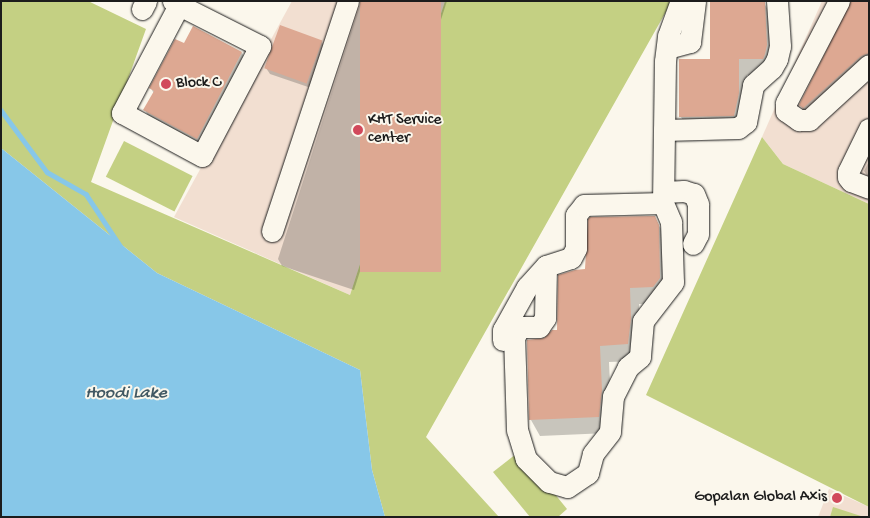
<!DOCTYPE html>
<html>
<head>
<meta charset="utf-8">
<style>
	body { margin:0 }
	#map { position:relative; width:870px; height:518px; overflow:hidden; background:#fbf7ec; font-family:"Gochi Hand",sans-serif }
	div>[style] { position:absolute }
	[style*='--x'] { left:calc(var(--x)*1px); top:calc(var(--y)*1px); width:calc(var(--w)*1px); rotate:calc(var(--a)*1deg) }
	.built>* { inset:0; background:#f2dfd1 }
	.green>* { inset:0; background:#c4d083; transform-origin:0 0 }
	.water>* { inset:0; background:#87c7e8 }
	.shadow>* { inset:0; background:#0003 }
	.stream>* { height:4.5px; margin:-2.25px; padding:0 2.25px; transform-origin:2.25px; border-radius:2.25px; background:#87c7e8 }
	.building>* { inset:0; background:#dda892; transform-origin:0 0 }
	.roads { filter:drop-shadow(0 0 1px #1c1c1c) drop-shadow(0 0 1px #1c1c1c) }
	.minor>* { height:21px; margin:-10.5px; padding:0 10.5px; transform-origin:10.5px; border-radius:10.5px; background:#fbf7ec }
	.dots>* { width:14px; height:14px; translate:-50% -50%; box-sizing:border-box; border:2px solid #fbf7ec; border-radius:50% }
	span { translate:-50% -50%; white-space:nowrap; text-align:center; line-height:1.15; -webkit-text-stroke:4px #fbf7ec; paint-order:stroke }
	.poi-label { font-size:16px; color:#1c1c1c }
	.left { translate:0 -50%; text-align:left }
	.right { translate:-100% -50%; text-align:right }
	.water-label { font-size:18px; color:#415863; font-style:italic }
	.frame { position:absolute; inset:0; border:2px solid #1c1c1c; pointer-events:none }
</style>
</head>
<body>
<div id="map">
	<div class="built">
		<div style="clip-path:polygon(292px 1px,445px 1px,350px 295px,174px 217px)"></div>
		<div style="clip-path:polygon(822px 1px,869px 1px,869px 204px,783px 164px,762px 137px)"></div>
		<div style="clip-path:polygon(829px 489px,869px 507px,869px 517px,818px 517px)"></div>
	</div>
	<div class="green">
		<div style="clip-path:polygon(1px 1px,88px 1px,146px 29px,91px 182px,350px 295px,445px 1px,672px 1px,426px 437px,499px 517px,385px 517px,372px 470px,360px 370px,157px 273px,1px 148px)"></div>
		<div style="clip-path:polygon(762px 137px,783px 164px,869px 204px,869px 507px,646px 395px)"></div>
		<div style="left:124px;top:141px;width:77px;height:40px;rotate:27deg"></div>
		<div style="clip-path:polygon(520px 451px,567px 509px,558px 517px,530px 517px,493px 472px)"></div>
		<div style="clip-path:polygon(833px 507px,864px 517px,830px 517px)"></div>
	</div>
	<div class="water">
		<div style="clip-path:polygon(1px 148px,157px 273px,360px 370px,372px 470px,385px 517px,1px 517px)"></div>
	</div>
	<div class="shadow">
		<div style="clip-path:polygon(361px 1px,447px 1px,354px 290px,282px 266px,278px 259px)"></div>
		<div style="clip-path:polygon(711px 1px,764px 3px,773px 19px,772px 75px,747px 75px,747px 110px,743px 132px,690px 133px,681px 117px,711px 60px)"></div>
		<div style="clip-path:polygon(869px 1px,869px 62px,805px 113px,801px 105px)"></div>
		<div style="clip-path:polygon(194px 28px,242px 53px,248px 64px,203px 149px,151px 121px,145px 110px,154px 94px,151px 88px,184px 45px)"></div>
		<div style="clip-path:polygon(321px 41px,325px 47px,311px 88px,270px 74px,266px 68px)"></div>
		<div style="clip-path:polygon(869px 161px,869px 178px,864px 171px)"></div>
		<div style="clip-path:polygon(654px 217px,664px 234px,663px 303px,639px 304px,640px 335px,637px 361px,609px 362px,611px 407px,608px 433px,540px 436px,531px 420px,545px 339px,558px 331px,587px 270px)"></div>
	</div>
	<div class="stream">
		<div style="--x:1;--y:110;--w:77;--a:53.4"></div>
		<div style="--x:47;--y:172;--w:45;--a:29.4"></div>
		<div style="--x:86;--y:194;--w:64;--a:56.6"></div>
	</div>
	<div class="building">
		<div style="left:360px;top:1px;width:81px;height:271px"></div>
		<div style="clip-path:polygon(710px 1px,765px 2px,767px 45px,765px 54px,763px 59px,739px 59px,739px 93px,734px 116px,679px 117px,679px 59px,710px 59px)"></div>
		<div style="clip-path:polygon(851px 1px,869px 1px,869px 53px,861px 56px,803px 108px,799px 105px)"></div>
		<div style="left:280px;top:25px;width:45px;height:46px;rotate:20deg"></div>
		<div style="clip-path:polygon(193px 26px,242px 52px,197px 139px,143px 110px,154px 91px,149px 88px,175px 39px,184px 43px)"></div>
		<div style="clip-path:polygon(655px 216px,659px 225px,660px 278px,653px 287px,630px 288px,631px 318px,628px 344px,600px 346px,602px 390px,599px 417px,529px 420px,527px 340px,544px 338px,552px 330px,557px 330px,558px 275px,575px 270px,585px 269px,588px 219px,590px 217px)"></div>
	</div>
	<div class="roads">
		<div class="minor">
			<div style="--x:173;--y:1;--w:7;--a:34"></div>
			<div style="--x:179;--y:5;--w:91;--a:26.8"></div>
			<div style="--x:260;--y:46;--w:124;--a:117.8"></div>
			<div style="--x:202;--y:156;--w:91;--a:-151.7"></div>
			<div style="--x:122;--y:113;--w:122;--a:-62.2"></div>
			<div style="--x:839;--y:1;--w:115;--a:117.5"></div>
			<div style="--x:786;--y:103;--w:8;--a:90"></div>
			<div style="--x:786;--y:111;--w:16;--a:35"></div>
			<div style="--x:799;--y:120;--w:10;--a:0"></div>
			<div style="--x:809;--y:120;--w:81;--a:-42.5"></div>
			<div style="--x:142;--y:9;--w:9;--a:-63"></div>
			<div style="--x:667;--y:48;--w:24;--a:-15"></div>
			<div style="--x:690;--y:42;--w:41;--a:-83"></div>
			<div style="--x:869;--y:129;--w:48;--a:116"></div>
			<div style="--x:848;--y:172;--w:5;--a:90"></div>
			<div style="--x:848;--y:177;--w:5;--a:53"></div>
			<div style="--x:851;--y:181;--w:19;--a:21"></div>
			<div style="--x:664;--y:130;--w:74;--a:-1.5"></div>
			<div style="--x:738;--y:128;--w:10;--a:-37"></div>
			<div style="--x:746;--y:122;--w:38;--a:-79"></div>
			<div style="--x:753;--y:85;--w:25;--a:-42"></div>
			<div style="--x:772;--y:68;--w:10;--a:-61"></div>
			<div style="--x:777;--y:59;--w:13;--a:-77"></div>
			<div style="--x:780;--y:46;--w:45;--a:-93.8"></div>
			<div style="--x:664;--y:192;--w:20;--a:-3"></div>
			<div style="--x:684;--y:191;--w:10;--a:17"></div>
			<div style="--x:694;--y:194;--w:11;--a:68"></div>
			<div style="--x:698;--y:204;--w:30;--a:90"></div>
			<div style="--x:698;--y:234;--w:11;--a:117"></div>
			<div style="--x:663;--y:203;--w:21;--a:67"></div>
			<div style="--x:671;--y:222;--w:60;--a:88.1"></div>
			<div style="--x:673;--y:282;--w:49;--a:127.6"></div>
			<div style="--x:643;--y:321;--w:36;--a:95"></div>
			<div style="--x:640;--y:357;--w:16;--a:140"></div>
			<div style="--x:628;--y:367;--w:33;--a:117"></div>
			<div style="--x:613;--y:396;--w:36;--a:95"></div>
			<div style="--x:610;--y:432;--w:28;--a:128"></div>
			<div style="--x:593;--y:454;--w:20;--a:105"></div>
			<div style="--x:588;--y:473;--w:25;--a:146"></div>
			<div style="--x:567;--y:487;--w:19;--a:-164"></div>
			<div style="--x:549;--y:482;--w:33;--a:-135"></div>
			<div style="--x:526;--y:459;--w:30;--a:-107"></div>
			<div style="--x:517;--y:430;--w:93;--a:-91.8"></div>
			<div style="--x:514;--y:337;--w:12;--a:-59"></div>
			<div style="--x:520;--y:327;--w:19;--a:0"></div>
			<div style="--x:539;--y:327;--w:11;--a:-56"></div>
			<div style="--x:545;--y:318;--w:52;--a:-88.9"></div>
			<div style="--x:546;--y:266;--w:26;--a:-18"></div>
			<div style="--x:571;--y:258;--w:11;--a:-63"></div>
			<div style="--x:576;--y:248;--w:33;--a:-90"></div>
			<div style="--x:576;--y:215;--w:13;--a:-51"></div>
			<div style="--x:584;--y:205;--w:79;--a:-1.5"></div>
			<div style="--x:663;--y:203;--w:142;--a:-89.2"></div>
			<div style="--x:665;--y:61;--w:25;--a:-83"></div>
			<div style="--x:668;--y:36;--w:37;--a:-70"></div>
			<div style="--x:272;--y:231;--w:242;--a:-71.7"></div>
			<div style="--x:503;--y:340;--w:10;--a:-90"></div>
			<div style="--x:503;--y:330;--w:49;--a:-60.8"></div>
			<div style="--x:527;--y:287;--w:28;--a:-48"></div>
		</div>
	</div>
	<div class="dots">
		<div style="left:166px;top:84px;background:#d1495b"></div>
		<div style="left:358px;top:130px;background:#d1495b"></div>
		<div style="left:837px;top:498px;background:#d1495b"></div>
	</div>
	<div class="poi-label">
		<span class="left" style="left:176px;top:84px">Block C</span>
		<span class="left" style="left:368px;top:130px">KHT Service<br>center</span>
		<span class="right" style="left:827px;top:498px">Gopalan Global Axis</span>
	</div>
	<div class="water-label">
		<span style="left:126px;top:394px">Hoodi Lake</span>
	</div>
	<div class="frame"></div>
</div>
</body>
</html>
